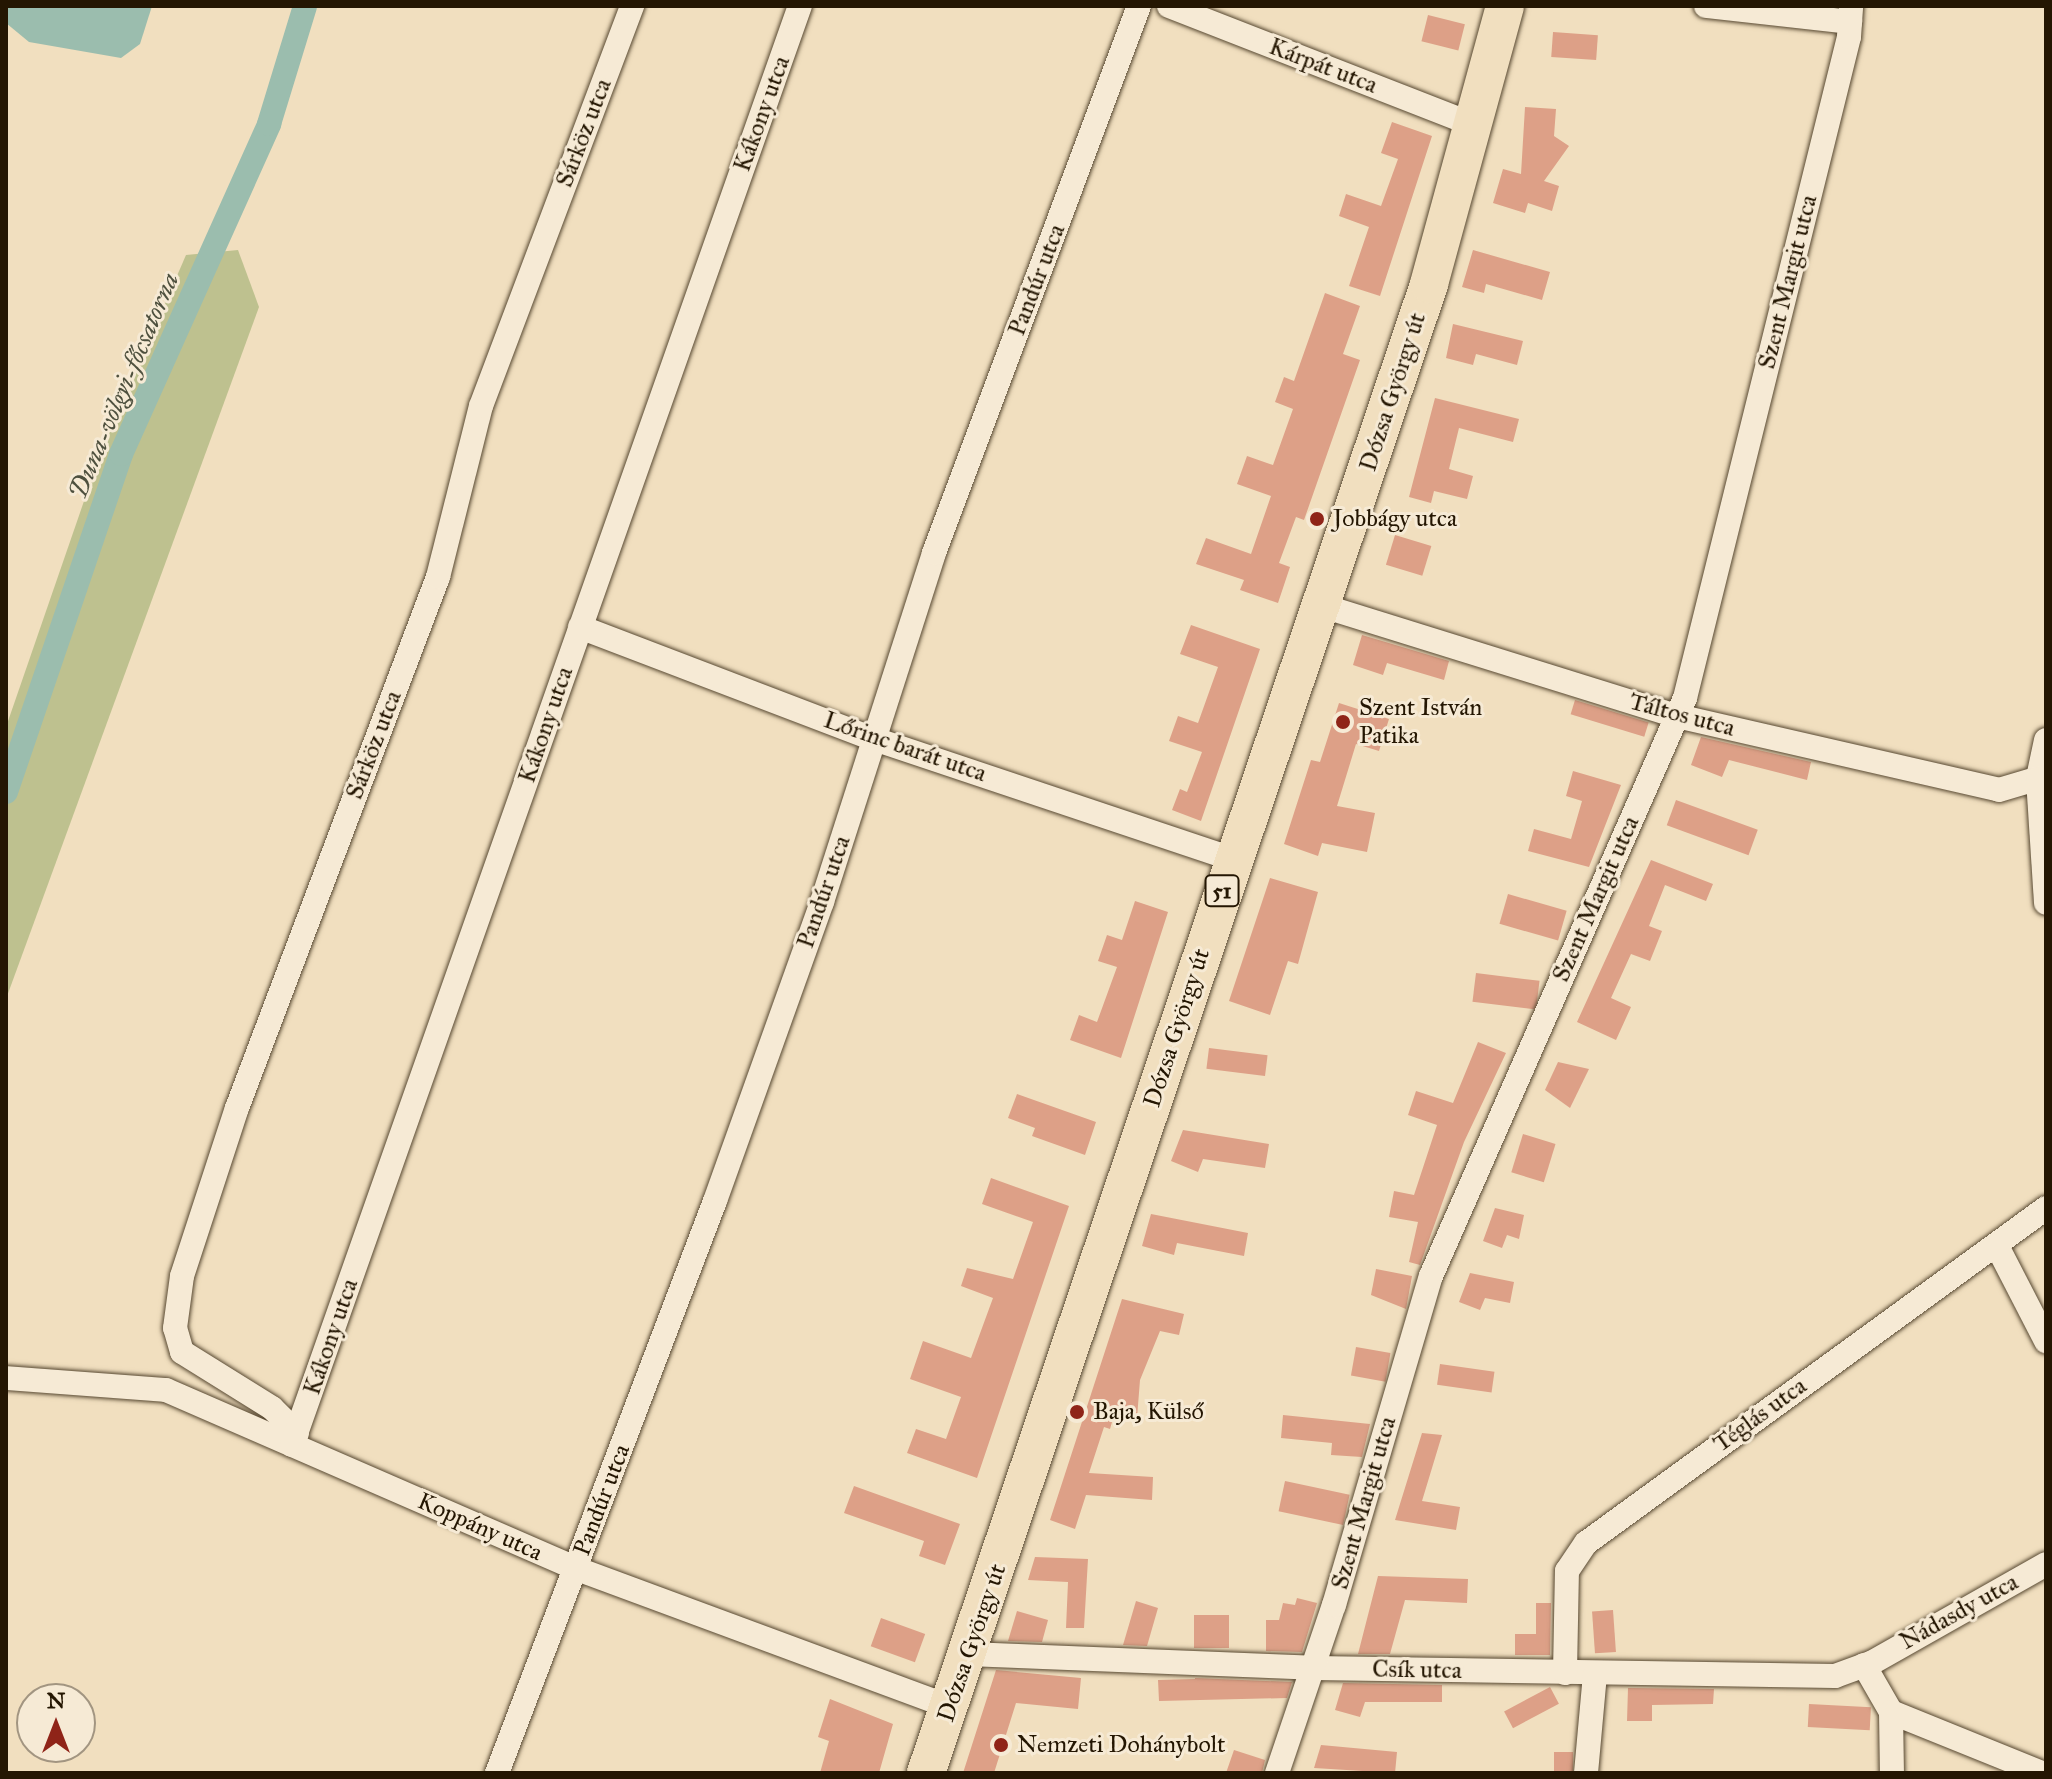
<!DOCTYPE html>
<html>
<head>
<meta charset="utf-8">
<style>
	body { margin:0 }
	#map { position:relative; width:2052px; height:1779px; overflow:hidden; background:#f1dfbf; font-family:"IM FELL Great Primer",serif }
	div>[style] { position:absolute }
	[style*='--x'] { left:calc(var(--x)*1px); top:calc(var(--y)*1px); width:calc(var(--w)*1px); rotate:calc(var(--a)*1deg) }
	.green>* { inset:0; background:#bec18f }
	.water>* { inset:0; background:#9bbdae }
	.canal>* { height:24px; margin:-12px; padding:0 12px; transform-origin:12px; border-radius:12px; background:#9bbdae }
	.building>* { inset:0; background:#dda087; transform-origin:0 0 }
	.roads { filter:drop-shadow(0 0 2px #574831) drop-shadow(0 0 2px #574831) }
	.minor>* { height:24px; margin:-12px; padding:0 12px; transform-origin:12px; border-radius:12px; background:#f6ead5 }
	.primary>* { height:38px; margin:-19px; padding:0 19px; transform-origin:19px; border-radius:19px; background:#f1dfbf }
	.dots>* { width:22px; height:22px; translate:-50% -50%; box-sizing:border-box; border:4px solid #f6ead5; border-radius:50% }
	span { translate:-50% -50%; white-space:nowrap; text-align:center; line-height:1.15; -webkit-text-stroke:6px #f6ead5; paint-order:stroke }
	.shield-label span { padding:2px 6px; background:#f6ead5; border:2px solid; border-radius:6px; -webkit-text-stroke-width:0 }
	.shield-label { font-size:22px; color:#241602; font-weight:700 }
	.street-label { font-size:24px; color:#241602 }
	.poi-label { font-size:24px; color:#241602 }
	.left { translate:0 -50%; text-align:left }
	.water-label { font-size:26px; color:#4e503e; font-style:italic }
	.frame { position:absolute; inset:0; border:8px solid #241602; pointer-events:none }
	.north { position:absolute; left:16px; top:1683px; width:80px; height:80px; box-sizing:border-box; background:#f6ead5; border:2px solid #a29581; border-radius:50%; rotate:0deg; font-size:22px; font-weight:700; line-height:32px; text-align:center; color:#241602 }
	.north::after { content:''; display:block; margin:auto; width:28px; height:36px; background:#8f2418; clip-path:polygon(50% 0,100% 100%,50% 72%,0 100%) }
</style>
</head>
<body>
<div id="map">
	<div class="green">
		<div style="clip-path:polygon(238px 250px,259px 307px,6px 999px,6px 727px,102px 449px,186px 255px)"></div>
	</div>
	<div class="water">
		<div style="clip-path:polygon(6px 6px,152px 6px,140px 44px,121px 58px,29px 42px,6px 23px)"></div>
	</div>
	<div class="canal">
		<div style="--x:6;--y:792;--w:357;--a:-71.2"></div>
		<div style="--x:121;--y:454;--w:362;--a:-65.8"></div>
		<div style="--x:269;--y:124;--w:123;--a:-73"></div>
	</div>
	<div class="building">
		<div style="left:1428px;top:15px;width:38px;height:27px;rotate:14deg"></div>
		<div style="left:1553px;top:32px;width:45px;height:25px;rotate:4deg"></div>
		<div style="clip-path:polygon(1525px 107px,1556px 109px,1554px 136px,1569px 146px,1544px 181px,1559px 186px,1552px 211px,1528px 203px,1525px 213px,1493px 203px,1503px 169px,1521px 174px)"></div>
		<div style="clip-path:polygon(1392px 122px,1432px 136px,1380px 296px,1349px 286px,1369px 227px,1339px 216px,1346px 194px,1381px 206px,1398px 159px,1381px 153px)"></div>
		<div style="clip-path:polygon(1473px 250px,1550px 272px,1542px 300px,1486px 284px,1484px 293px,1462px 287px)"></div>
		<div style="clip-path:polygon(1325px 293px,1360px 306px,1343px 354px,1360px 360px,1304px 520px,1296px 517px,1279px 563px,1290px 567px,1278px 603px,1240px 590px,1244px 580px,1196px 564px,1206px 538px,1251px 554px,1271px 496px,1237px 484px,1247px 456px,1273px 465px,1293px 409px,1275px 402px,1284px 377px,1294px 381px)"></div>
		<div style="clip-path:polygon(1453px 324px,1523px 341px,1517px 365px,1476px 354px,1473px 365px,1446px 358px)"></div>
		<div style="clip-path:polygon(1435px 398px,1519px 419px,1513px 442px,1459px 428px,1449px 469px,1473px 476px,1467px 499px,1434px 491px,1431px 503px,1409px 497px)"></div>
		<div style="left:1395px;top:535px;width:38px;height:31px;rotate:17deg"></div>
		<div style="clip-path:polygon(1191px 625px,1260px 649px,1201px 821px,1172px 810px,1180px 789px,1187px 792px,1202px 752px,1169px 741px,1178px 716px,1198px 723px,1218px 667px,1180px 654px)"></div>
		<div style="clip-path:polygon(1362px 635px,1449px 661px,1444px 680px,1387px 663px,1383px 675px,1353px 665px)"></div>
		<div style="left:1575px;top:700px;width:77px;height:15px;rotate:17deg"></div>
		<div style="clip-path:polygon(1339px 703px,1389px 719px,1379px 751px,1356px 744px,1337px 806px,1375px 813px,1367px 852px,1322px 843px,1318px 856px,1284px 844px,1311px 760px,1320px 762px)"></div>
		<div style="clip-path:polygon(1701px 737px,1811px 762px,1807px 780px,1729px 760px,1722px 777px,1691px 765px)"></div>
		<div style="clip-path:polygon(1573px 771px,1621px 785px,1589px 867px,1528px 851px,1534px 829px,1571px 839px,1582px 801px,1566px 796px)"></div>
		<div style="left:1676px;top:800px;width:87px;height:27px;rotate:20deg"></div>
		<div style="clip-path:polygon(1651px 860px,1713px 884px,1706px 901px,1665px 885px,1649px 926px,1662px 931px,1650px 961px,1631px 954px,1611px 998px,1631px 1007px,1616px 1040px,1577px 1022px)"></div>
		<div style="clip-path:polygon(1270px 878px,1318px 892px,1298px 964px,1288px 961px,1270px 1015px,1229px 1001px)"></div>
		<div style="left:1508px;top:894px;width:61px;height:31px;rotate:16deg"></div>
		<div style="clip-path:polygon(1135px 901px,1168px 912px,1121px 1058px,1070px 1040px,1079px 1015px,1097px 1022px,1117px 967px,1098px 961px,1107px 935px,1122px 940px)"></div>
		<div style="left:1476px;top:973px;width:64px;height:29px;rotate:7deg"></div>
		<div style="clip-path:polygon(1478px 1042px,1506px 1053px,1464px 1142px,1420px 1265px,1409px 1262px,1418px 1222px,1389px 1217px,1394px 1191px,1414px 1195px,1437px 1125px,1408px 1115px,1416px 1091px,1453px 1103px)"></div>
		<div style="left:1209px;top:1048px;width:59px;height:21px;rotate:7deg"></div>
		<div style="clip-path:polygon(1558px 1062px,1589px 1069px,1570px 1108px,1545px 1090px)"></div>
		<div style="clip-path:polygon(1017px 1094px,1096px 1122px,1085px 1155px,1032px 1136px,1035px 1128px,1008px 1118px)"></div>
		<div style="clip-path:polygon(1183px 1130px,1269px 1144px,1265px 1168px,1203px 1159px,1198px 1172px,1171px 1161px)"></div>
		<div style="left:1523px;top:1134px;width:34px;height:40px;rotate:17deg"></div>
		<div style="clip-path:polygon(991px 1178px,1069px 1206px,977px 1478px,907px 1453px,916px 1429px,946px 1439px,961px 1397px,910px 1379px,923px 1341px,971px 1358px,993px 1298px,961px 1286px,967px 1268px,1013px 1279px,1033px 1222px,982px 1204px)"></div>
		<div style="clip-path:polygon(1495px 1208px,1524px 1215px,1519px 1239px,1507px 1235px,1502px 1248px,1483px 1241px)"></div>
		<div style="clip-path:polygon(1151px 1214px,1248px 1233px,1244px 1256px,1177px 1243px,1174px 1255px,1142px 1246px)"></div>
		<div style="clip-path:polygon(1376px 1269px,1412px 1276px,1406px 1309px,1371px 1295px)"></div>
		<div style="clip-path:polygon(1470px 1273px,1514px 1282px,1510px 1303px,1485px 1298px,1480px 1310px,1459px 1302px)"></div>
		<div style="clip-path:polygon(1122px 1299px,1184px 1314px,1179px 1335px,1160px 1331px,1140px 1380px,1137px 1418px,1114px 1415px,1110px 1429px,1104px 1427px,1089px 1473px,1153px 1477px,1152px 1500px,1086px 1495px,1075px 1529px,1050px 1520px)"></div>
		<div style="left:1356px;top:1347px;width:35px;height:29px;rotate:10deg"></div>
		<div style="left:1440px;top:1364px;width:55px;height:21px;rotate:8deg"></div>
		<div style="clip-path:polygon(1283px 1415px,1370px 1424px,1362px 1457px,1331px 1455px,1332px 1443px,1281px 1438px)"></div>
		<div style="clip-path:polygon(1422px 1433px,1442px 1435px,1422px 1501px,1460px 1507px,1456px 1530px,1395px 1520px)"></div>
		<div style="left:1285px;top:1481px;width:66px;height:31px;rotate:12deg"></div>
		<div style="clip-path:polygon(854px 1486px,960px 1524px,945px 1565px,919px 1556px,924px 1541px,844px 1513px)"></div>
		<div style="clip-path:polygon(1035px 1557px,1088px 1559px,1084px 1628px,1066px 1628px,1068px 1582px,1028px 1580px)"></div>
		<div style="clip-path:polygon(1378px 1576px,1468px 1579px,1467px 1603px,1405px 1600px,1390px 1654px,1358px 1654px)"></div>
		<div style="clip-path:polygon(1297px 1598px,1317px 1603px,1302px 1652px,1266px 1651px,1266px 1620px,1279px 1620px,1283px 1603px,1295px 1605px)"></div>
		<div style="clip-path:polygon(1136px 1601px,1158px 1608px,1147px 1646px,1123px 1645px)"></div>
		<div style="clip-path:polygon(1536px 1603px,1551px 1603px,1550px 1655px,1515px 1655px,1515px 1634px,1536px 1634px)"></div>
		<div style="left:1613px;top:1610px;width:42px;height:21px;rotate:86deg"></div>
		<div style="clip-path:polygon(1017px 1611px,1048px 1620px,1042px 1642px,1008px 1641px)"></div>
		<div style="left:1194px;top:1615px;width:35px;height:33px"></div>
		<div style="left:881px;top:1618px;width:47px;height:30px;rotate:20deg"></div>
		<div style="clip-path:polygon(996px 1670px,1081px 1678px,1078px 1709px,1016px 1703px,994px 1773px,963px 1773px)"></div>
		<div style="clip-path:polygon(1195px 1679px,1195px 1678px,1292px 1682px,1287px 1698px,1159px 1701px,1158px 1680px)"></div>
		<div style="clip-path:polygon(1343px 1683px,1442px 1685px,1442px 1702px,1365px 1702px,1360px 1717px,1335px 1710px)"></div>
		<div style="left:1550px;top:1687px;width:19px;height:52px;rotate:62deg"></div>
		<div style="clip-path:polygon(1628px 1688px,1714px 1689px,1713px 1704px,1652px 1705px,1652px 1721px,1627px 1721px)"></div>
		<div style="clip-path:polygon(830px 1699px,893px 1724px,879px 1773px,820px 1773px,829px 1741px,818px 1737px)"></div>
		<div style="left:1809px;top:1704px;width:62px;height:23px;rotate:3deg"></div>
		<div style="clip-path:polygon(1321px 1745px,1397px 1752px,1395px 1773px,1314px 1768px)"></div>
		<div style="clip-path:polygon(1234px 1750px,1265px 1760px,1262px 1773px,1226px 1773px)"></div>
		<div style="left:1554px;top:1752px;width:19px;height:21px"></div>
	</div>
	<div class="roads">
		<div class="minor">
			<div style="--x:1169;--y:6;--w:331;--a:21.3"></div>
			<div style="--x:1706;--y:6;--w:145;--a:6.3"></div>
			<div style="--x:1323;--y:606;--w:371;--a:17.3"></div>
			<div style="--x:1677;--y:716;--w:330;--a:12.9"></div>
			<div style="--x:1999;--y:790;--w:49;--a:-16.6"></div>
			<div style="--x:580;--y:627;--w:315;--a:20.9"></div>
			<div style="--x:874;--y:739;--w:379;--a:18.5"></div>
			<div style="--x:2046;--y:740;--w:40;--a:102"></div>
			<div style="--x:2038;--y:779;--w:124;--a:86.3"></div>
			<div style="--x:1998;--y:1248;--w:105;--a:62.7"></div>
			<div style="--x:6;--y:1378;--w:160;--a:4.3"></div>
			<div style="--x:166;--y:1390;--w:448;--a:23.5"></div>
			<div style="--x:577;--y:1569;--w:398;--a:20.3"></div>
			<div style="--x:297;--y:1433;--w:35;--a:-135"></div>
			<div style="--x:272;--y:1408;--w:106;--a:-148.1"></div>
			<div style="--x:182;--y:1352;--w:25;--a:-106"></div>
			<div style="--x:175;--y:1328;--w:52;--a:-82.3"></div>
			<div style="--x:182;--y:1276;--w:177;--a:-71.9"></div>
			<div style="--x:237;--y:1108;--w:568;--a:-69.27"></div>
			<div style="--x:438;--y:577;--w:176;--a:-75.9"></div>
			<div style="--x:481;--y:406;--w:428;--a:-69.3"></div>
			<div style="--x:292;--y:1445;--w:1526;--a:-70.56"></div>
			<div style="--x:968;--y:1654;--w:345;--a:2.3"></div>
			<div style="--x:1313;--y:1668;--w:522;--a:0.88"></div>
			<div style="--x:1835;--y:1676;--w:40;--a:-20.2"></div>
			<div style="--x:1873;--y:1662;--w:199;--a:-29.5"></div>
			<div style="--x:1864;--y:1665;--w:54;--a:60.1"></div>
			<div style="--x:1891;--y:1712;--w:163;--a:22"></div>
			<div style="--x:1565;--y:1673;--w:102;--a:-88.9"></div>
			<div style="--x:1567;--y:1571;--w:34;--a:-56"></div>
			<div style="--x:1586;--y:1543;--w:569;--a:-36.06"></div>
			<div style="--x:1891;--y:1712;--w:61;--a:89.1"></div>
			<div style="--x:497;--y:1773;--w:612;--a:-69.14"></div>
			<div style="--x:715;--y:1201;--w:318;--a:-70.3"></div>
			<div style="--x:822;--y:902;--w:367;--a:-72.2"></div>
			<div style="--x:934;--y:553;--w:584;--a:-69.46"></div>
			<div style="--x:1277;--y:1773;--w:177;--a:-71.3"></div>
			<div style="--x:1334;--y:1605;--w:343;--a:-73.6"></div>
			<div style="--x:1431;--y:1276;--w:631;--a:-66.28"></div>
			<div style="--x:1685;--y:698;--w:681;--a:-76.07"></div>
			<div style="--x:1849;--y:37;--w:31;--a:-86"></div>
			<div style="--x:1586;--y:1773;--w:99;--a:-84.8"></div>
		</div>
		<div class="primary">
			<div style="--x:926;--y:1773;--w:1572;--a:-71.33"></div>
			<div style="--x:1429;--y:284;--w:288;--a:-74.7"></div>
		</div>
	</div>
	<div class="dots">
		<div style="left:1317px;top:519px;background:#8f2418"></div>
		<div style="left:1343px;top:722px;background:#8f2418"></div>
		<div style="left:1077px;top:1412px;background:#8f2418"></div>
		<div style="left:1001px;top:1745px;background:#8f2418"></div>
	</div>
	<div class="shield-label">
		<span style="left:1222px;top:891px">51</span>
	</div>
	<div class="street-label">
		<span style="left:1323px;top:66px;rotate:21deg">Kárpát utca</span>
		<span style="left:762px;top:114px;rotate:-70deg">Kákony utca</span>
		<span style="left:584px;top:133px;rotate:-69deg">Sárköz utca</span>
		<span style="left:1037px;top:280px;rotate:-69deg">Pandúr utca</span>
		<span style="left:1788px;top:282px;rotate:-76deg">Szent Margit utca</span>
		<span style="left:1393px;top:392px;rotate:-72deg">Dózsa György út</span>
		<span style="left:1682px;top:715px;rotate:15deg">Táltos utca</span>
		<span style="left:546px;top:725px;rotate:-71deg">Kákony utca</span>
		<span style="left:374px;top:745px;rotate:-69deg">Sárköz utca</span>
		<span style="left:905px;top:747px;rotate:19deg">Lőrinc barát utca</span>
		<span style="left:824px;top:892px;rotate:-71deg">Pandúr utca</span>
		<span style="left:1596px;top:899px;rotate:-66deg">Szent Margit utca</span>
		<span style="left:1177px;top:1028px;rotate:-72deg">Dózsa György út</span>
		<span style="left:331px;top:1337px;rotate:-71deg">Kákony utca</span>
		<span style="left:1760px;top:1415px;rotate:-36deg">Téglás utca</span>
		<span style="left:602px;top:1500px;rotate:-69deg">Pandúr utca</span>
		<span style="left:1364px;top:1503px;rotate:-74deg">Szent Margit utca</span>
		<span style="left:480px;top:1527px;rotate:24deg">Koppány utca</span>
		<span style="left:1959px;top:1612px;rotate:-29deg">Nádasdy utca</span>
		<span style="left:972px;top:1643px;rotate:-71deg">Dózsa György út</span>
		<span style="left:1417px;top:1670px;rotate:1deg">Csík utca</span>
	</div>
	<div class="poi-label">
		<span class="left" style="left:1333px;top:519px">Jobbágy utca</span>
		<span class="left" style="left:1359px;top:722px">Szent István<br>Patika</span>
		<span class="left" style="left:1093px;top:1412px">Baja, Külső</span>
		<span class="left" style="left:1017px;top:1745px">Nemzeti Dohánybolt</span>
	</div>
	<div class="water-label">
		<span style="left:124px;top:386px;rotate:-67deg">Duna-völgyi-főcsatorna</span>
	</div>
	<div class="frame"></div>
	<div class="north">N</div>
</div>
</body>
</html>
